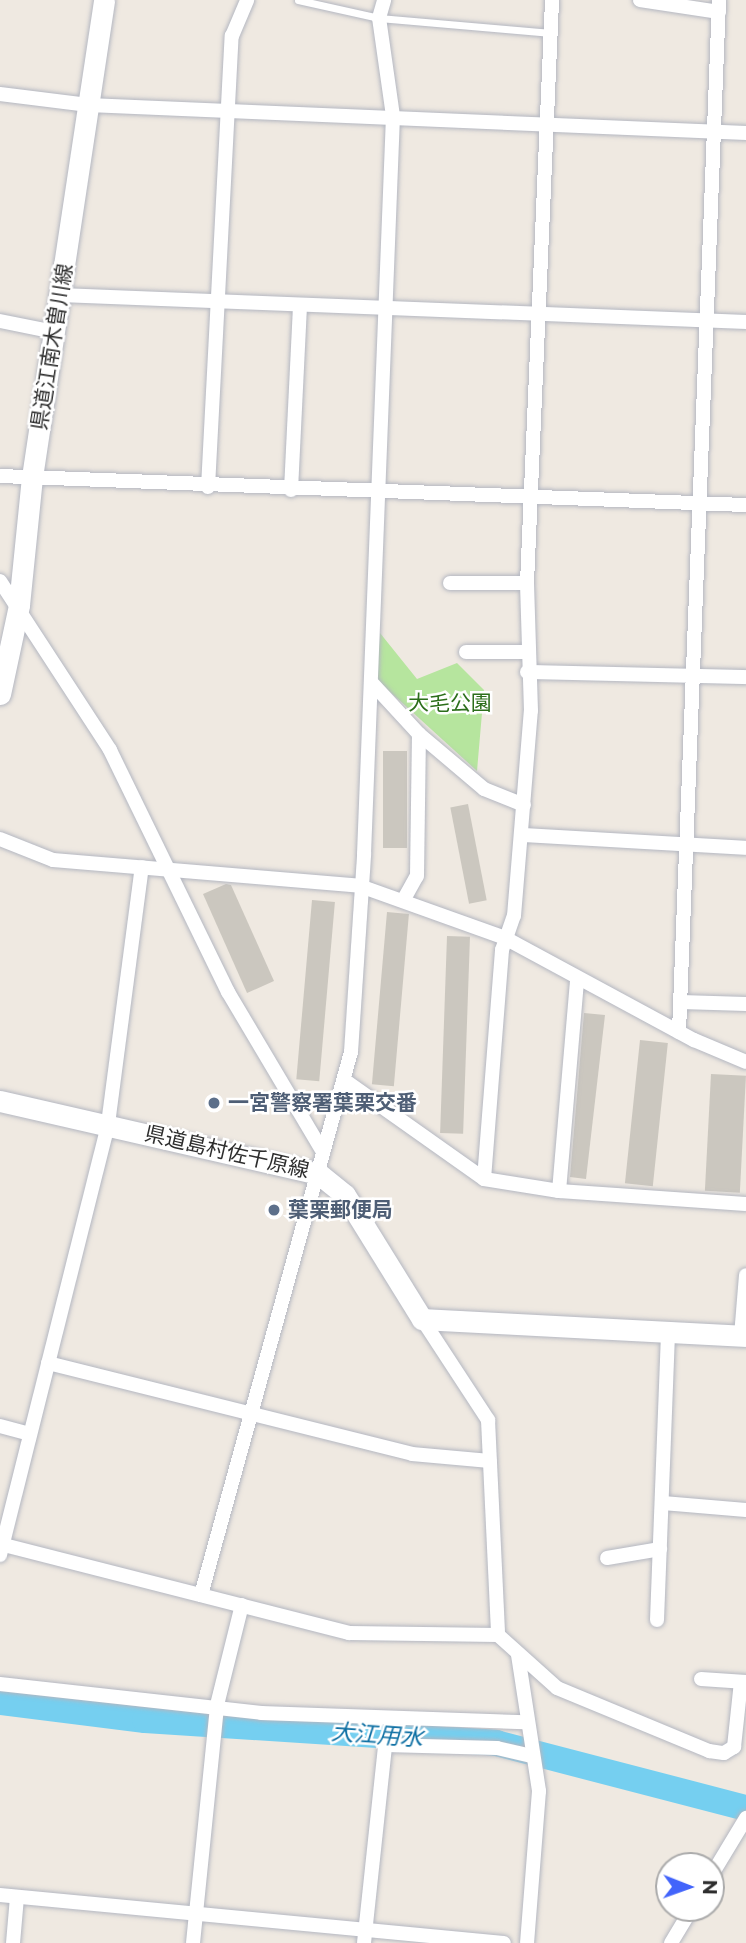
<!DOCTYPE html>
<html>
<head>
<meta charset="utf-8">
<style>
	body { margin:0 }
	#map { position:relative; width:746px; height:1943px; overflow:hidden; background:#efe9e1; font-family:Montserrat,"Noto Sans JP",sans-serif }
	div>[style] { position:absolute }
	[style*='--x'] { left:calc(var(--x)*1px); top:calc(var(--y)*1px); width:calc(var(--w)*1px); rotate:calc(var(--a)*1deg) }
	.green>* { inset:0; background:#b6e59e }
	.river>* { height:26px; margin:-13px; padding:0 13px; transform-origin:13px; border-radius:13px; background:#75cff0 }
	.building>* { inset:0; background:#cbc7bf; transform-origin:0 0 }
	.roads { filter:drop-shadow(0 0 2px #b4b7c1) drop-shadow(0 0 2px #b4b7c1) }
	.lane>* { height:7px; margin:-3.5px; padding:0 3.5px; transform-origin:3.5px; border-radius:3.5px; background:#fff }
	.street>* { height:14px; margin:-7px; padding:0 7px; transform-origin:7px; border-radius:7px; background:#fff }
	.secondary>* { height:21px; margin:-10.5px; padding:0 10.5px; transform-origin:10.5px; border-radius:10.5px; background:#fff }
	.dots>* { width:19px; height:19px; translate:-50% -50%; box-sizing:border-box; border:4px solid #fff; border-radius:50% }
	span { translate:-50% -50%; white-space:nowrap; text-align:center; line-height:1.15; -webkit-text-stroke:5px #fff; paint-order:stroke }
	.street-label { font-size:21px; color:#2e2e2e }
	.park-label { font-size:21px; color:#2c6e1b }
	.service-label { font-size:21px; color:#4e5e75; font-weight:700 }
	.left { translate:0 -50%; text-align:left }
	.water-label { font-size:23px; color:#0d6fa3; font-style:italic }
	.north { position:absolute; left:655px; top:1852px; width:70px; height:70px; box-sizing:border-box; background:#fff; border:2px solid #ababab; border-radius:50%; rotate:91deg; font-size:19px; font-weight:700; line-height:28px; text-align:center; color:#2e2e2e }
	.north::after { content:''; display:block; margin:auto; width:24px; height:32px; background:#4264fb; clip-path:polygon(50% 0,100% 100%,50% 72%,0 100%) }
</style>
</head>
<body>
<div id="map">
	<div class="green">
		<div style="clip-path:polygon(380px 633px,417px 679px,457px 663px,484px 690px,477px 771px,376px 679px)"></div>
	</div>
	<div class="river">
		<div style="--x:0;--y:1702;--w:146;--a:7.1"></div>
		<div style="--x:145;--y:1720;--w:352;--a:3.7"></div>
		<div style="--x:496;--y:1743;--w:258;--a:14.6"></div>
	</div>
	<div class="building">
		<div style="left:383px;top:751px;width:24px;height:97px"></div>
		<div style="left:468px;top:804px;width:98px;height:18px;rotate:79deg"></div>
		<div style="clip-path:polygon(226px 884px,231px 885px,274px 981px,247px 993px,203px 894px)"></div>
		<div style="left:312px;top:900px;width:23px;height:180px;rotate:5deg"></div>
		<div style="left:387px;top:912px;width:22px;height:173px;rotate:5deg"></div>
		<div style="left:447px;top:936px;width:23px;height:197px;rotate:2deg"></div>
		<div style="clip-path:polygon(584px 1013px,605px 1015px,586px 1179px,570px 1177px)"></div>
		<div style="left:640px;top:1040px;width:28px;height:144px;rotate:6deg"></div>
		<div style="left:711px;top:1074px;width:35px;height:117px;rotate:3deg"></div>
	</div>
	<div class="roads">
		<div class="lane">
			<div style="--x:298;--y:0;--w:83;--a:12.5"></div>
			<div style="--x:379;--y:18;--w:173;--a:5"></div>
		</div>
		<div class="street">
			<div style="--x:640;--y:0;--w:80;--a:8.6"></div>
			<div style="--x:0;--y:94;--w:89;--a:7.1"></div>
			<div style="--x:88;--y:105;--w:659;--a:2.44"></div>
			<div style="--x:60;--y:295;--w:687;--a:2.25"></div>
			<div style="--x:0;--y:321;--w:55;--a:11.5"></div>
			<div style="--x:0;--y:476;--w:747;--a:2.23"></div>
			<div style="--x:208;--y:487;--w:452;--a:-87"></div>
			<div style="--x:232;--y:36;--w:39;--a:-67"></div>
			<div style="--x:291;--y:490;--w:185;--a:-87.2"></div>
			<div style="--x:0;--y:581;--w:202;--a:56.9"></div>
			<div style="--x:110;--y:750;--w:269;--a:64"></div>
			<div style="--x:228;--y:992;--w:186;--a:59.3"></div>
			<div style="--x:450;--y:583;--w:77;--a:0"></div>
			<div style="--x:466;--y:652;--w:60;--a:0"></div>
			<div style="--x:527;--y:672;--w:219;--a:1.3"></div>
			<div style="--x:371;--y:682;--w:71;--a:47.3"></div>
			<div style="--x:419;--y:734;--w:85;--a:40.2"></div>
			<div style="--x:484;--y:789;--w:43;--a:21.8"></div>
			<div style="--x:522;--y:835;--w:224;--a:3.3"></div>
			<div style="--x:0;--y:839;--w:57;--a:21.6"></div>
			<div style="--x:53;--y:860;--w:308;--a:4.8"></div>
			<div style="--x:360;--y:886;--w:154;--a:19.7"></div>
			<div style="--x:505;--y:938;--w:215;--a:28.4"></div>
			<div style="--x:694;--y:1040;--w:56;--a:22.9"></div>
			<div style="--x:404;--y:899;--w:26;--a:-61"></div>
			<div style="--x:417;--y:876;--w:142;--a:-89.2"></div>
			<div style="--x:681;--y:1002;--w:65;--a:1.8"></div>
			<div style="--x:679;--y:1032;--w:1033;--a:-87.78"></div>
			<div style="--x:347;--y:1082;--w:168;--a:35.3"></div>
			<div style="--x:484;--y:1179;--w:76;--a:9.1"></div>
			<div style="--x:559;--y:1191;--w:187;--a:4"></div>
			<div style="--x:484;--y:1179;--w:230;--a:-85.5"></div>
			<div style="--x:502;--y:950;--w:36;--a:-71"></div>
			<div style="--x:514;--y:916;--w:206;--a:-85.3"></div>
			<div style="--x:531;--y:711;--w:128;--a:-91.8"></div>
			<div style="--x:527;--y:583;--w:584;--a:-87.54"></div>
			<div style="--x:559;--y:1191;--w:213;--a:-85.1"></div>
			<div style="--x:422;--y:1319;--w:121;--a:56.8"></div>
			<div style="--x:488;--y:1420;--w:215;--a:87.3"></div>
			<div style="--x:741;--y:1336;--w:61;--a:-85.3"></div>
			<div style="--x:48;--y:1363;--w:375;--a:14"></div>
			<div style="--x:412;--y:1454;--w:78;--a:5.1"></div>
			<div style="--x:0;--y:1426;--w:30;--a:15"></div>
			<div style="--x:663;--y:1503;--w:83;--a:4.8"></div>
			<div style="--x:0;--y:1544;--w:360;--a:14.3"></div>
			<div style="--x:349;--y:1633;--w:149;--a:0.8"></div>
			<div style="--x:498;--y:1635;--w:79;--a:41.9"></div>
			<div style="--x:557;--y:1688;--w:165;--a:22.5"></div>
			<div style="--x:709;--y:1751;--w:15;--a:8"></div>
			<div style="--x:724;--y:1753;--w:12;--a:-31"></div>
			<div style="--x:734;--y:1747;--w:65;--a:-83.9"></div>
			<div style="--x:0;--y:1555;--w:444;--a:-75.9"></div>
			<div style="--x:108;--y:1124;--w:259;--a:-82.5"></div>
			<div style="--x:607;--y:1558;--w:54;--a:-9.6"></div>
			<div style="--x:201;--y:1595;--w:563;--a:-74.56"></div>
			<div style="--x:351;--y:1052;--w:198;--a:-86.2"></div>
			<div style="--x:364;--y:854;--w:739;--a:-87.75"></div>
			<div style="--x:393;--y:116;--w:99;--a:-98.1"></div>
			<div style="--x:379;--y:18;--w:19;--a:-74"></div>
			<div style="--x:657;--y:1620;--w:289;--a:-87.8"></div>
			<div style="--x:518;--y:1655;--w:138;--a:81.2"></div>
			<div style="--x:539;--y:1791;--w:152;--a:94.5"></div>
			<div style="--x:701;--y:1679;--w:45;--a:3.8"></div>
			<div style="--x:0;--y:1684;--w:263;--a:6.3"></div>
			<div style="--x:261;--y:1713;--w:264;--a:2"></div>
			<div style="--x:711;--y:1876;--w:68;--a:-58.9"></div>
			<div style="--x:0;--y:1895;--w:506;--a:5.44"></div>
			<div style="--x:13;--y:1943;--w:46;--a:-85"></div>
			<div style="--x:193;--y:1943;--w:239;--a:-84.2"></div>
			<div style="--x:217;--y:1705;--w:103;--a:-76"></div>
			<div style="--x:364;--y:1943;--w:199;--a:-83.9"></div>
			<div style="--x:385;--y:1745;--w:112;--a:1.5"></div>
			<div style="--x:497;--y:1748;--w:35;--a:13"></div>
			<div style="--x:671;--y:1943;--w:41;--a:-59"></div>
		</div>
		<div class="secondary">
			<div style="--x:0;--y:694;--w:91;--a:-77.9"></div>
			<div style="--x:19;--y:605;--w:129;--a:-84.2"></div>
			<div style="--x:32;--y:477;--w:482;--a:-81.4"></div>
			<div style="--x:0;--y:1101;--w:327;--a:12.9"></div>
			<div style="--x:319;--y:1174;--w:33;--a:39"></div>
			<div style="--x:345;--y:1195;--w:146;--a:58.2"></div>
			<div style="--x:422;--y:1319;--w:324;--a:3"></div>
		</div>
	</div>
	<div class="dots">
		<div style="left:214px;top:1103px;background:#5c6f8a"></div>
		<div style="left:274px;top:1210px;background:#5c6f8a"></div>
	</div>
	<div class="street-label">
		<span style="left:52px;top:347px;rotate:-81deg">県道江南木曽川線</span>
		<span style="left:227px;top:1152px;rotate:13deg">県道島村佐千原線</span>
	</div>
	<div class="park-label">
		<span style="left:450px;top:703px">大毛公園</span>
	</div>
	<div class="service-label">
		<span class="left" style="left:228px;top:1103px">一宮警察署葉栗交番</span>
		<span class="left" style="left:288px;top:1210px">葉栗郵便局</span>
	</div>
	<div class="water-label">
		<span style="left:377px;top:1735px;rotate:4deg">大江用水</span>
	</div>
	<div class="north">N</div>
</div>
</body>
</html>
